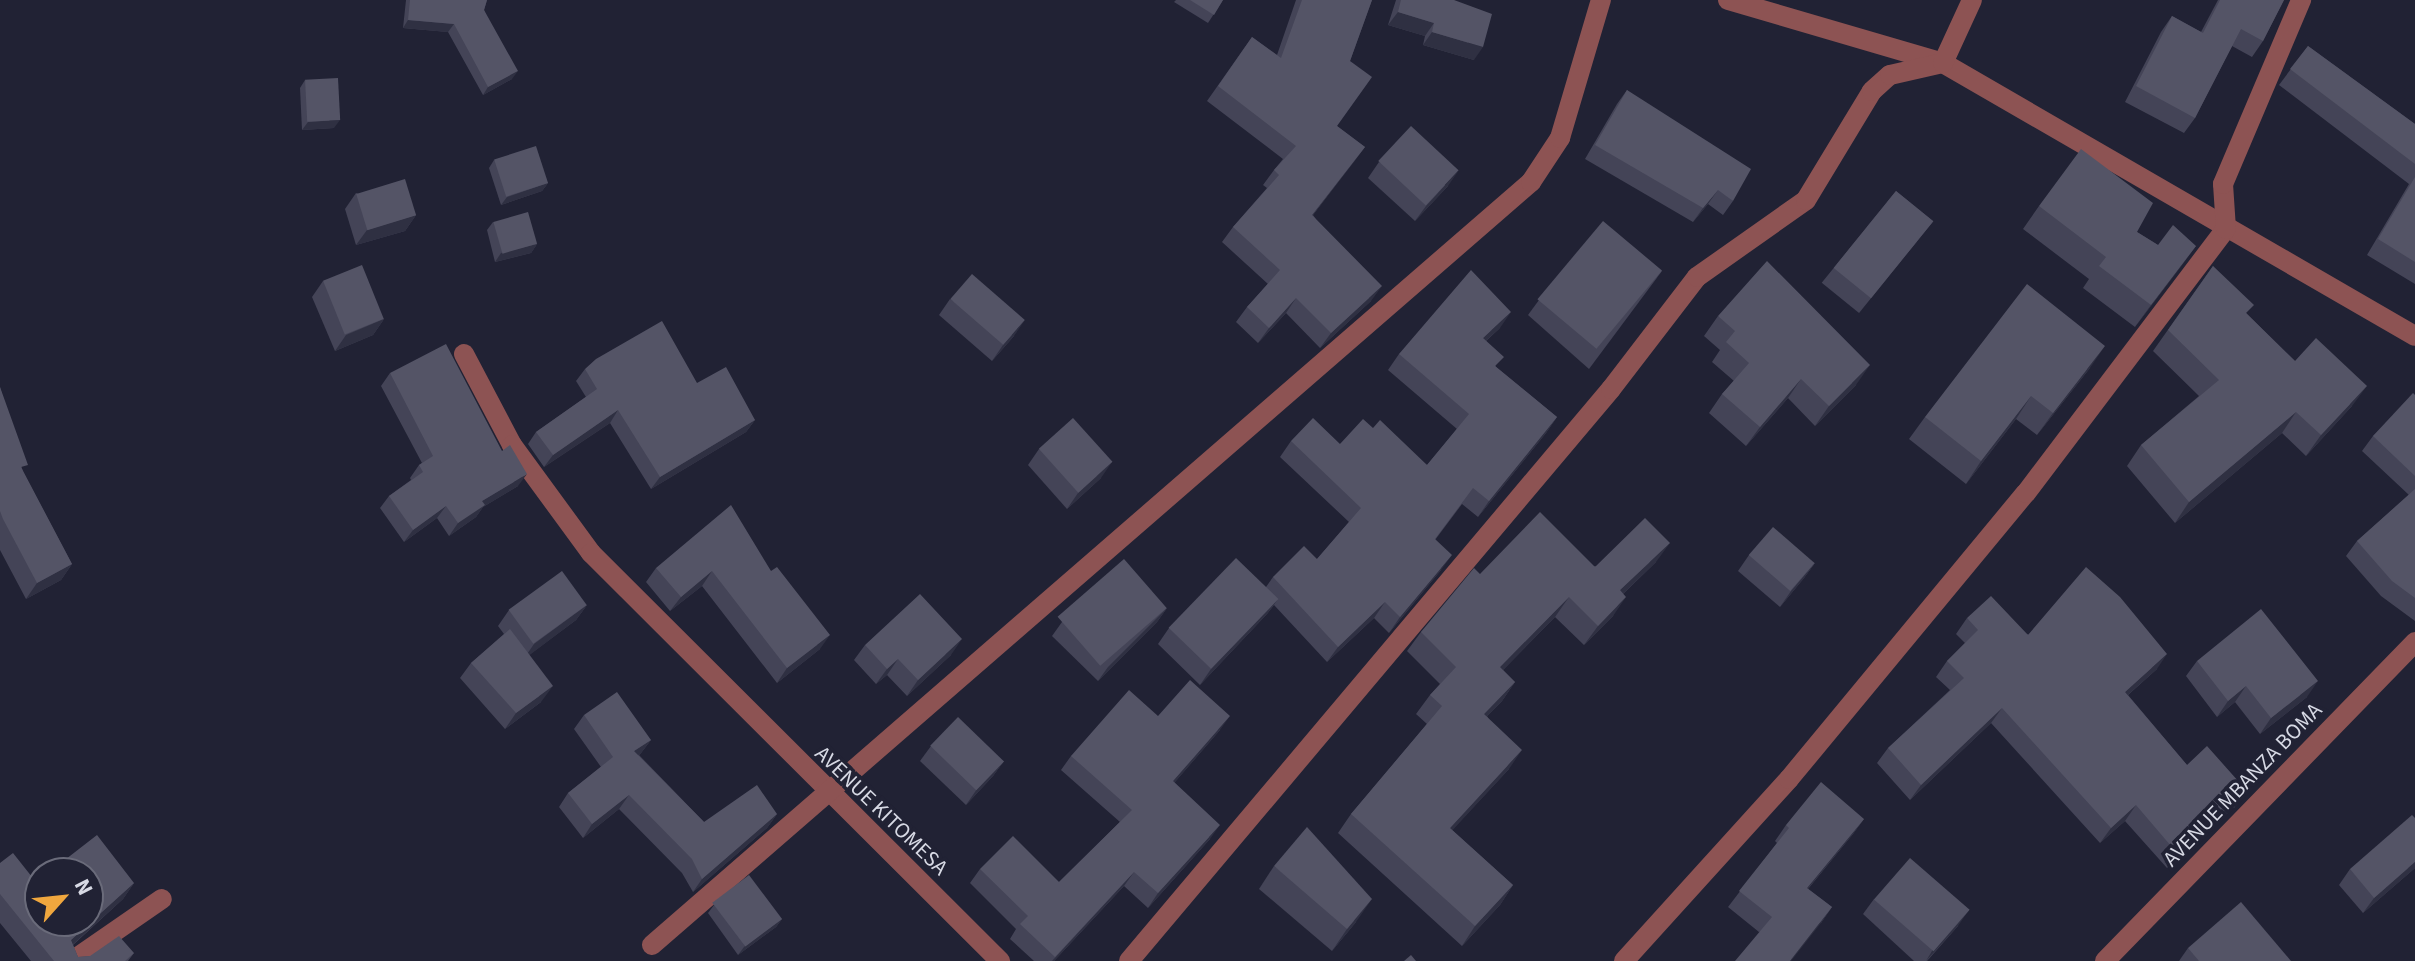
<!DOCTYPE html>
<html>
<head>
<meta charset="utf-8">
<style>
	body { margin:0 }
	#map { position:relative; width:2415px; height:961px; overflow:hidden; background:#212234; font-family:"Source Sans 3",sans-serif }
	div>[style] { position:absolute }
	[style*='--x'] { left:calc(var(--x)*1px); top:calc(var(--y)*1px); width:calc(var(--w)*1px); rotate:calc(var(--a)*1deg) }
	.minor>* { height:20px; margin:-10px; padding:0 10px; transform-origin:10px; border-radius:10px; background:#8d5353 }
	.wall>* { inset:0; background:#444457; transform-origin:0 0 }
	.shaded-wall>* { inset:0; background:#2f3042 }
	.building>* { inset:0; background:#545466; transform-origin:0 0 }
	span { translate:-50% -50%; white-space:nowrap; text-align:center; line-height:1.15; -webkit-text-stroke:7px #212234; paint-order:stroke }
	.street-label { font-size:22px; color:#d7d9e4 }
	.north { position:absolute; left:24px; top:857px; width:80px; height:80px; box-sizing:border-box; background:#212234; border:2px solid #6a6b7a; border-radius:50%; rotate:63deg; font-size:22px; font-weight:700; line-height:32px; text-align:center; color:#d7d9e4 }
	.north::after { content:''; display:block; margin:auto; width:28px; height:36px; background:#f0a73e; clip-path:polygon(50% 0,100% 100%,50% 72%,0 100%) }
</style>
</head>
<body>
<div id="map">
	<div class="minor">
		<div style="--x:1728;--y:0;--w:224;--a:16.3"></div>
		<div style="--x:1943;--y:63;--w:545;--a:30.04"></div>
		<div style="--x:464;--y:354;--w:103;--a:62.2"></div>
		<div style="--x:512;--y:445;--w:134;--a:53.8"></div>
		<div style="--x:591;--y:553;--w:578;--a:44.93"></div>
		<div style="--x:652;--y:945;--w:1164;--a:-40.96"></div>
		<div style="--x:1531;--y:182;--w:53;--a:-56.6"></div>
		<div style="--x:1560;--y:138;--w:144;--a:-73.5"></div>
		<div style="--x:72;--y:961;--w:109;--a:-34.6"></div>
		<div style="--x:1129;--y:961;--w:748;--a:-49.88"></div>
		<div style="--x:1611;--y:389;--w:141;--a:-52.5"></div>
		<div style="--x:1697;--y:277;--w:133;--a:-35.2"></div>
		<div style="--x:1806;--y:200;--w:127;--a:-58.8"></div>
		<div style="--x:1872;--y:91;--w:24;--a:-42"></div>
		<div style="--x:1890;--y:75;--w:54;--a:-12.8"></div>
		<div style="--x:1943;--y:63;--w:69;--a:-65.3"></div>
		<div style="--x:1624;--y:961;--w:246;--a:-47.8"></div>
		<div style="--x:1789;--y:779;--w:371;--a:-50.4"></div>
		<div style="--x:2026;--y:493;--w:331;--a:-52.9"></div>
		<div style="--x:2226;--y:229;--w:45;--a:-93.8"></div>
		<div style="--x:2223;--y:184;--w:200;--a:-67"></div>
		<div style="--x:2105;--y:961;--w:445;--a:-45.8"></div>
	</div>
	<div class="wall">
		<div style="clip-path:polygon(406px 0,487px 0,484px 10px,512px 79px,483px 95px,448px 32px,403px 28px)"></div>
		<div style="clip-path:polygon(1176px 0,1223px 0,1208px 23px,1174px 2px)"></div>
		<div style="clip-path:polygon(1296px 0,1372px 0,1350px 61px,1337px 126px,1365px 147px,1313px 215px,1371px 301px,1320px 348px,1286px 313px,1258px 343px,1236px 322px,1247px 307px,1268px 284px,1222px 242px,1233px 227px,1267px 188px,1263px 185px,1274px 170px,1283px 159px,1207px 101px,1252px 37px,1277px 55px)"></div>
		<div style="clip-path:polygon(1396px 0,1454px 0,1474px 60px,1423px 45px,1425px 36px,1388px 25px)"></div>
		<div style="clip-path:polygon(2218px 0,2284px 0,2263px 41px,2252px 57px,2232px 46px,2195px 118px,2184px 133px,2125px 102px,2161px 32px,2172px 16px,2201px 32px)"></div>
		<div style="clip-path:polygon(2308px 46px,2415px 124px,2415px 284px,2367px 255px,2409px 184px,2279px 85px)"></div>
		<div style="clip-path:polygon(305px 80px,334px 128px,302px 130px,300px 88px)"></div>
		<div style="clip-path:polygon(1627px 90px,1733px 201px,1723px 215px,1708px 204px,1693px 222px,1585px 159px,1617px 104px)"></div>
		<div style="clip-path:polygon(494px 160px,548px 183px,542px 191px,501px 205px,489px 168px)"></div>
		<div style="clip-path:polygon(1379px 162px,1448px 186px,1415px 221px,1368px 178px)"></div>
		<div style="left:1896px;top:191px;width:48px;height:118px;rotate:39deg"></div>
		<div style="clip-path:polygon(356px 193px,416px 215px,405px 231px,356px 245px,345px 209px)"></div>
		<div style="clip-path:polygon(2039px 206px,2137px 232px,2158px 245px,2196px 246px,2135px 327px,2083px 288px,2089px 279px,2023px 229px)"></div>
		<div style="clip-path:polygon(493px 222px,537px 244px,531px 253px,495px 262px,487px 230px)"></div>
		<div style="clip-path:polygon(2213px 266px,2247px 314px,2295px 361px,2352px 406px,2306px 456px,2282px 433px,2175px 523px,2127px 466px,2141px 445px,2199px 396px,2153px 351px)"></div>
		<div style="clip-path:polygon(1662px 271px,1589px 369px,1528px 315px,1539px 300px)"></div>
		<div style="clip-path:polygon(323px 281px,384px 319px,373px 335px,335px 351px,312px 297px)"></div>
		<div style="clip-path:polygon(950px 299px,1014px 336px,992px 361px,939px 315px)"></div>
		<div style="clip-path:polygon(1718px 316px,1856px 385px,1815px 426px,1788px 398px,1746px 446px,1709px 413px,1722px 394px,1734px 381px,1712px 362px,1720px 350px,1704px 336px)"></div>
		<div style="clip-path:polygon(1500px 328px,1486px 341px,1496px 367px,1557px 417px,1546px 433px,1478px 517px,1462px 504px,1435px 540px,1441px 570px,1389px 633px,1374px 618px,1327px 662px,1274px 605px,1267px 614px,1200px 685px,1158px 644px,1169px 628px,1266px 587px,1273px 577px,1317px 559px,1349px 522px,1280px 457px,1291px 441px,1340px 444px,1373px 428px,1427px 465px,1457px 429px,1388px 370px,1399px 354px)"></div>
		<div style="clip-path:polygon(2090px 368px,2037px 435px,2016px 419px,1966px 484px,1909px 439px,1925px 417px)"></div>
		<div style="clip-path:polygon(585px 369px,697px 383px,755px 420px,746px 432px,651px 489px,610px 423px,544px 467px,528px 444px,536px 432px,586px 397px,576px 381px)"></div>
		<div style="clip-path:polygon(390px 373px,518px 486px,483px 507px,476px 517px,449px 536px,437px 518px,404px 542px,380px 508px,389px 496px,411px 480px,410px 478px,419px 465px,422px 463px,381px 386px)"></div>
		<div style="clip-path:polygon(0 387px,23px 472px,72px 564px,61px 580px,26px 599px,0 550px)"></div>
		<div style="clip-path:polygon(2415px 395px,2415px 621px,2381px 596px,2346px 556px,2357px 541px,2409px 495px,2362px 451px,2373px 436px)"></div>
		<div style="clip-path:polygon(1039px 449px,1101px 478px,1067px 509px,1028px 465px)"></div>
		<div style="clip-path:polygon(1749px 555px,1815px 563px,1804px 578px,1780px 607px,1738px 571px)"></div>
		<div style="clip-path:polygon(1656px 562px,1623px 594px,1613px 616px,1584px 645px,1555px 617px,1503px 670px,1515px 682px,1502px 701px,1487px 716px,1509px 769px,1452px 830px,1513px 885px,1500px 905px,1462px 946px,1338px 833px,1351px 814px,1427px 724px,1416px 714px,1430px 695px,1440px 684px,1407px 651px,1421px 632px,1480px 574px)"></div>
		<div style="clip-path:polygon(656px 568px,771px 571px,820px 649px,777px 683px,702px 586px,670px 611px,646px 582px)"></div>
		<div style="clip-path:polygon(587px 605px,576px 620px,529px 655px,541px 702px,505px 729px,460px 678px,471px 663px,504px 634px,498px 626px,509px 610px)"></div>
		<div style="clip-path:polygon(1167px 608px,1157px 622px,1098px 681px,1052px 636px,1062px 622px)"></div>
		<div style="clip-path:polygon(1967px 618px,2157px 669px,2128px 695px,2187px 765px,2247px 791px,2236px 806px,2167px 868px,2125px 821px,2100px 843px,1991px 723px,1910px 800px,1877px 763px,1888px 748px,1950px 690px,1936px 677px,1947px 661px,1965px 643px,1956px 634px)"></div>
		<div style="clip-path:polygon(865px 645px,951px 655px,907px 696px,887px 675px,876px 684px,854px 660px)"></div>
		<div style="clip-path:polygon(2197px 661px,2307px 697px,2260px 734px,2235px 702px,2217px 717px,2186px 676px)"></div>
		<div style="clip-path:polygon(584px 715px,651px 740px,641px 753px,639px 755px,704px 822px,777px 814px,767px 828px,693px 892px,682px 873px,619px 809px,583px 838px,559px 807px,568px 793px,601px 767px,574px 729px)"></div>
		<div style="clip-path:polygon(1158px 716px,1220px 730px,1174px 783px,1210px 839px,1148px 908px,1124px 886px,1054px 961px,1034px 961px,1010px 939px,1016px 929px,970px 883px,980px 869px,1059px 882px,1120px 822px,1061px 770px,1071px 756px)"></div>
		<div style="clip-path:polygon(931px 746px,1004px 761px,993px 776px,966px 805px,920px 761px)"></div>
		<div style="clip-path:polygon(1864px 819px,1853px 834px,1808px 889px,1832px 907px,1821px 923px,1759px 932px,1728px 907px,1777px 843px,1775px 841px,1786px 825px)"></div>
		<div style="clip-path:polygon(0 863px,36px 882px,134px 883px,123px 899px,73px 945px,78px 957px,134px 953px,128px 961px,31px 961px,0 923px)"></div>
		<div style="clip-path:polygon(1274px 866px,1356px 922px,1332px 951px,1259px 889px)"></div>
		<div style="clip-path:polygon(2415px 868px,2363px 913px,2339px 885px,2350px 869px)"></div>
		<div style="clip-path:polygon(1874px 899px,1958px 926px,1927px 961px,1914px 961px,1863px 914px)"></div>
		<div style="clip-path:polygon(714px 905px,782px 919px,776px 927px,738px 955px,708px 913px)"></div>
		<div style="clip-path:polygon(2188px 948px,2291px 961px,2179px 961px)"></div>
	</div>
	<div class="shaded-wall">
		<div style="clip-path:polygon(1398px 12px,1434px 23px,1425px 36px,1388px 25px)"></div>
		<div style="clip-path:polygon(408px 20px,454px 24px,448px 32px,403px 28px)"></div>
		<div style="clip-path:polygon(1432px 32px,1483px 47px,1474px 60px,1423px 45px)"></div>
		<div style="clip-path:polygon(518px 71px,512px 79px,483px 95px,488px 87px)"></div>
		<div style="clip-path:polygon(340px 120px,334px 128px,302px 130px,308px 122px)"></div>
		<div style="clip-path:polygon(1365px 147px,1354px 162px,1301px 230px,1312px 215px)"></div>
		<div style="clip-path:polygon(1459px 170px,1448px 186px,1415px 221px,1426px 206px)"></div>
		<div style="clip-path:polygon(548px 183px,542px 191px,501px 205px,507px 197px)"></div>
		<div style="clip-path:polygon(1718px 190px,1708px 204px,1693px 222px,1703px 208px)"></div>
		<div style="clip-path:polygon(416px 215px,405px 231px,356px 245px,367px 230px)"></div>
		<div style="clip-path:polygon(537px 244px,531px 253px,495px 262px,501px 253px)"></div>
		<div style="clip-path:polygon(2196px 246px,2180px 268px,2135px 327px,2151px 305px)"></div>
		<div style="clip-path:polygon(1382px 286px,1371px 301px,1320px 348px,1331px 333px)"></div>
		<div style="clip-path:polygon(1296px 298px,1286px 313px,1258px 343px,1269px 328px)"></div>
		<div style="clip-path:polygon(1511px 312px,1500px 328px,1471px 354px,1483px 338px)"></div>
		<div style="clip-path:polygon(384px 319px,373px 335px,335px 351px,346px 335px)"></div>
		<div style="clip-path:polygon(1025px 320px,1014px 336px,992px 361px,1003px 345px)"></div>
		<div style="clip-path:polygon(2105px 346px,2090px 368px,2037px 435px,2053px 413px)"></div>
		<div style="clip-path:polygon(1870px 365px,1856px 385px,1815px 426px,1829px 406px)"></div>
		<div style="clip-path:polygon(1801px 379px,1788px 398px,1746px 446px,1760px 427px)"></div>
		<div style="clip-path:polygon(2367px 386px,2352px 406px,2306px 456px,2321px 435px)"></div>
		<div style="clip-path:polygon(2031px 396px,2016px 419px,1966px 484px,1981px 461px)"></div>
		<div style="clip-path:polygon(618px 410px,610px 423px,544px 467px,553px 455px)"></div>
		<div style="clip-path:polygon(2296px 412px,2282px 433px,2175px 523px,2189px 502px)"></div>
		<div style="clip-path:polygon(1557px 417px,1546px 433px,1478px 517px,1489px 501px)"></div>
		<div style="clip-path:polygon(755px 420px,746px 432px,651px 489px,660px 477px)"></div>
		<div style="clip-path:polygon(1112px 462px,1101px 478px,1067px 509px,1078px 493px)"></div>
		<div style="clip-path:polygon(527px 474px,518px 486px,483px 507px,476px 517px,449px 536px,458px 523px,482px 501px)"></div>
		<div style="clip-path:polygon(446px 506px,437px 518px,404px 542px,413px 530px)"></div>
		<div style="clip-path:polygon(1670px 543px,1656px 562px,1606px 610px,1620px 590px)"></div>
		<div style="clip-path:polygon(1452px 555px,1441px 570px,1389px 633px,1400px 617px)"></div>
		<div style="clip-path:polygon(1815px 563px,1804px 578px,1780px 607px,1791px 591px)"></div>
		<div style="clip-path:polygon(72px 564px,61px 580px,26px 599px,37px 583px)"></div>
		<div style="clip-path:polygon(712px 571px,702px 586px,670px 611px,681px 597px)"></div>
		<div style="clip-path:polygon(1569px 597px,1555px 617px,1487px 686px,1500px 667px)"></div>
		<div style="clip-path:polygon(1626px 597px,1613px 616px,1584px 645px,1598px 626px)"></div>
		<div style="clip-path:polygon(1278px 599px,1267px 614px,1200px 685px,1211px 669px)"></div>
		<div style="clip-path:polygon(1385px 602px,1374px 618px,1327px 662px,1338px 647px)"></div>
		<div style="clip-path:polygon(587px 605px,576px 620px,523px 660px,534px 644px)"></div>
		<div style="clip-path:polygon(1167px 608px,1157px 622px,1098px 681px,1108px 667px)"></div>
		<div style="clip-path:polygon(830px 635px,820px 649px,777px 683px,787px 668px)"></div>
		<div style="clip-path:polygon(962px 639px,951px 655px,907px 696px,918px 680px)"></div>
		<div style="clip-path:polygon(2167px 654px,2157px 669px,2114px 707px,2125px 692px)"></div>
		<div style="clip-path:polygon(898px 659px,887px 675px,876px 684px,887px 669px)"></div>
		<div style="clip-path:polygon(2318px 681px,2307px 697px,2260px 734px,2271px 718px)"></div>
		<div style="clip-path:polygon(1515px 682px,1502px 701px,1470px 733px,1484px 714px)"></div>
		<div style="clip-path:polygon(553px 686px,541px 702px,505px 729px,516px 713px)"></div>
		<div style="clip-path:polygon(2246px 686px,2235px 702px,2217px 717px,2228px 701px)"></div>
		<div style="clip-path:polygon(2002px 708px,1991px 723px,1910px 800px,1921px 785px)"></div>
		<div style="clip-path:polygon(1230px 716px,1220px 730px,1163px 796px,1173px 781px)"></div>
		<div style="clip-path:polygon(651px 740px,641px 753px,625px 765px,634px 751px)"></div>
		<div style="clip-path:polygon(1522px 750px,1509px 769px,1437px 847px,1450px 828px)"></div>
		<div style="clip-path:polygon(1004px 761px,993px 776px,966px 805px,977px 789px)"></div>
		<div style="clip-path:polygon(2247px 791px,2236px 806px,2167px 868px,2177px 853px)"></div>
		<div style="clip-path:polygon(629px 795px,619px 809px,583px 838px,592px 824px)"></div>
		<div style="clip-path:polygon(2136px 805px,2125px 821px,2100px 843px,2111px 828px)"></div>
		<div style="clip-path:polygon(777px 814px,767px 828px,693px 892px,702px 879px)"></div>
		<div style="clip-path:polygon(1864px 819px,1853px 834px,1796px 903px,1807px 888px)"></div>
		<div style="clip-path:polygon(1220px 825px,1210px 839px,1148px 908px,1158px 893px)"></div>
		<div style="clip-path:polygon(2415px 862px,2415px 868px,2363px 913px,2374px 898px)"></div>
		<div style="clip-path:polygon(1134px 872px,1124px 886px,1054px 961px,1052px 961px)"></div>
		<div style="clip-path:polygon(134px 883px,123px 899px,60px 956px,71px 940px)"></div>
		<div style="clip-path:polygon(1513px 885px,1500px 905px,1462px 946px,1475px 926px)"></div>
		<div style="clip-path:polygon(1372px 899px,1356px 922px,1332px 951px,1347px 929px)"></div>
		<div style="clip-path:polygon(1832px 907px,1821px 923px,1791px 961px,1790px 961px)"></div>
		<div style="clip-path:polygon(1969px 910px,1958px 926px,1926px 961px,1932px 951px)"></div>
		<div style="clip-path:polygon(782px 919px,776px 927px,738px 955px,744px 947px)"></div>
	</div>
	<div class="building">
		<div style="clip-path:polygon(410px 0,487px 0,484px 10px,518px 71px,488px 87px,454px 24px,408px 20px)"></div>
		<div style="clip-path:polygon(1190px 0,1223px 0,1214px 15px)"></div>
		<div style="clip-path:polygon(1302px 0,1372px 0,1350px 61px,1372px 77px,1337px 126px,1365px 147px,1312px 215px,1382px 286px,1331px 333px,1296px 298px,1269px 328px,1247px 307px,1280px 270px,1233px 227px,1279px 175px,1274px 170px,1296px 146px,1218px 86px,1252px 37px,1281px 58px)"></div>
		<div style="clip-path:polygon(1401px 0,1454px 0,1492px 14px,1483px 47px,1432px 32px,1434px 23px,1398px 12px)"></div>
		<div style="clip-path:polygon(2220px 0,2284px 0,2263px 41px,2241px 29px,2195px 118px,2136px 86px,2172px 16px,2203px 33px)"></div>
		<div style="clip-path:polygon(2308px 46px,2415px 124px,2415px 164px,2290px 69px)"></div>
		<div style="left:338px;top:78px;width:42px;height:33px;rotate:87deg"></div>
		<div style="clip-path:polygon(1627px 90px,1751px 169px,1733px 201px,1718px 190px,1703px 208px,1595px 145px)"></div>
		<div style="left:1411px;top:126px;width:65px;height:48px;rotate:43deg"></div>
		<div style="left:536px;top:146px;width:39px;height:44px;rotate:72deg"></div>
		<div style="clip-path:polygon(2081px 149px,2153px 203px,2137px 232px,2158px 245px,2173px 225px,2196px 246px,2151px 305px,2099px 266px,2106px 257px,2039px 206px)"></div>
		<div style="clip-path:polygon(2415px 177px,2415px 262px,2378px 239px)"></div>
		<div style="left:405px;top:179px;width:38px;height:51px;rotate:73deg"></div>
		<div style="left:1896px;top:191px;width:48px;height:99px;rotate:39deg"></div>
		<div style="left:528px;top:212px;width:33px;height:36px;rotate:74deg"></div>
		<div style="left:1603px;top:221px;width:77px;height:102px;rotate:40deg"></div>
		<div style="clip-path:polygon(1767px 261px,1870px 365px,1829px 406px,1801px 379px,1760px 427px,1722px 394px,1749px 363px,1726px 342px,1735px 331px,1718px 316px)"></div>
		<div style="left:362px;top:265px;width:58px;height:42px;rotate:68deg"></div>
		<div style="clip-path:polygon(2213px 266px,2254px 305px,2246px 313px,2295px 361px,2316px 338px,2367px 386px,2321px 435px,2296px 412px,2189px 502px,2141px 445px,2219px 380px,2168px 330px)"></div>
		<div style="clip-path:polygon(1471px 270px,1511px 312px,1483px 338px,1504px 357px,1495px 366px,1557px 417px,1489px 501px,1473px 488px,1435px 539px,1452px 555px,1400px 617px,1385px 602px,1338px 647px,1273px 577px,1304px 546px,1317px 559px,1361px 508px,1291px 441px,1313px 418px,1340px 444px,1363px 419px,1373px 428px,1380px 420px,1427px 465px,1469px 414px,1399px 354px)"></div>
		<div style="left:972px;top:274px;width:70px;height:33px;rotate:41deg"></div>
		<div style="clip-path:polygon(2027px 284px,2105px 346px,2053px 413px,2031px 396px,1981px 461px,1925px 417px)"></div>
		<div style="clip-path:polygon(662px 321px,697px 383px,726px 367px,755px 420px,660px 477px,618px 410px,553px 455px,536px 432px,597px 389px,585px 369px,596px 359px)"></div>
		<div style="clip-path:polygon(446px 344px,502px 451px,510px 445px,527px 474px,482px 501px,485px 505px,458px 523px,446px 506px,413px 530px,389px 496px,423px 472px,419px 465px,433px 456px,390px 373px)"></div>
		<div style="clip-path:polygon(0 387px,28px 465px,21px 467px,72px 564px,37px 583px,3px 519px,0 511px)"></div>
		<div style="clip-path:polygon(2413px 393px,2415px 395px,2415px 476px,2373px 436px)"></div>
		<div style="left:1073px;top:418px;width:59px;height:46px;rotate:48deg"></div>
		<div style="clip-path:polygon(2415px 489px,2415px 598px,2392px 581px,2357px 541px)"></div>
		<div style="clip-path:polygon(731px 505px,771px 571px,777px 567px,830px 635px,787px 668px,712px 571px,681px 597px,656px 568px)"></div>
		<div style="clip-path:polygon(1540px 512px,1595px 567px,1645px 518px,1670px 543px,1620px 590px,1626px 597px,1598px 626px,1569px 597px,1500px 667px,1515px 682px,1484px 714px,1522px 750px,1450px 828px,1513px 885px,1475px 926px,1351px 814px,1442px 706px,1430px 695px,1456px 667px,1421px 632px,1474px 568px,1480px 574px)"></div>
		<div style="left:1773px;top:527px;width:55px;height:37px;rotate:41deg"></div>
		<div style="left:1236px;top:558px;width:59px;height:97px;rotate:44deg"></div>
		<div style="left:1124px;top:559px;width:65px;height:88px;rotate:49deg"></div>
		<div style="clip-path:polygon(2086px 567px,2120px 597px,2167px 654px,2125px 692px,2187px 765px,2207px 746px,2247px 791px,2177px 853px,2136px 805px,2111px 828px,2002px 708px,1921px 785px,1888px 748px,1964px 678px,1947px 661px,1978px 630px,1967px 618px,1991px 596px,2028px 635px)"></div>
		<div style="left:562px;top:571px;width:42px;height:66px;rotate:54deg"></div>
		<div style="clip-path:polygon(920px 594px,962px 639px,918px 680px,898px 659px,887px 669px,865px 645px)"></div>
		<div style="clip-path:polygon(2261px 609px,2318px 681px,2271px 718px,2246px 686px,2228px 701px,2197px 661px)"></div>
		<div style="clip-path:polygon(510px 629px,553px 686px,516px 713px,471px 663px)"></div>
		<div style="clip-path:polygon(1190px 680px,1230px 716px,1173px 781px,1220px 825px,1158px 893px,1134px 872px,1055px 957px,1020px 924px,1028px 916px,980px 869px,1013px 836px,1059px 882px,1132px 810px,1071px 756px,1129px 690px,1158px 716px)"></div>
		<div style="clip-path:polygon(617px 692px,651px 740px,634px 751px,704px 822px,757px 785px,777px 814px,702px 879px,692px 859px,629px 795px,592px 824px,568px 793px,613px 757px,584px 715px)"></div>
		<div style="left:958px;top:717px;width:64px;height:40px;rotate:44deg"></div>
		<div style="clip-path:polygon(1821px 782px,1864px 819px,1807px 888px,1832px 907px,1790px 961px,1735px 961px,1772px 917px,1739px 891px,1789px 828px,1786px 825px)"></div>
		<div style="clip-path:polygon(2412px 815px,2415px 818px,2415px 862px,2374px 898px,2350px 869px)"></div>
		<div style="clip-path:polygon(1307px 827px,1372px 899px,1347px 929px,1274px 866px)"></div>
		<div style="clip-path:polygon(97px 835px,134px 883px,71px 940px,78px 957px,90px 956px,119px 936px,134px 953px,125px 961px,54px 961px,0 894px,0 863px,13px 853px,36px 882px,40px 879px,40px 921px,88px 921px,88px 873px,48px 873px)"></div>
		<div style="left:1910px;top:858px;width:79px;height:55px;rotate:41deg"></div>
		<div style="left:749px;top:875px;width:55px;height:46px;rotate:53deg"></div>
		<div style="clip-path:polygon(2241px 902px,2291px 961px,2199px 961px,2188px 948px)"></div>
		<div style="clip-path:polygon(1411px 955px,1416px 961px,1404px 961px)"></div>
	</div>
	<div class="street-label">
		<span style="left:2243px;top:785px;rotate:-46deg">AVENUE MBANZA BOMA</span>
		<span style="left:881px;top:811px;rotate:44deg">AVENUE KITOMESA</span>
	</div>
	<div class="north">N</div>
</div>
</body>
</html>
